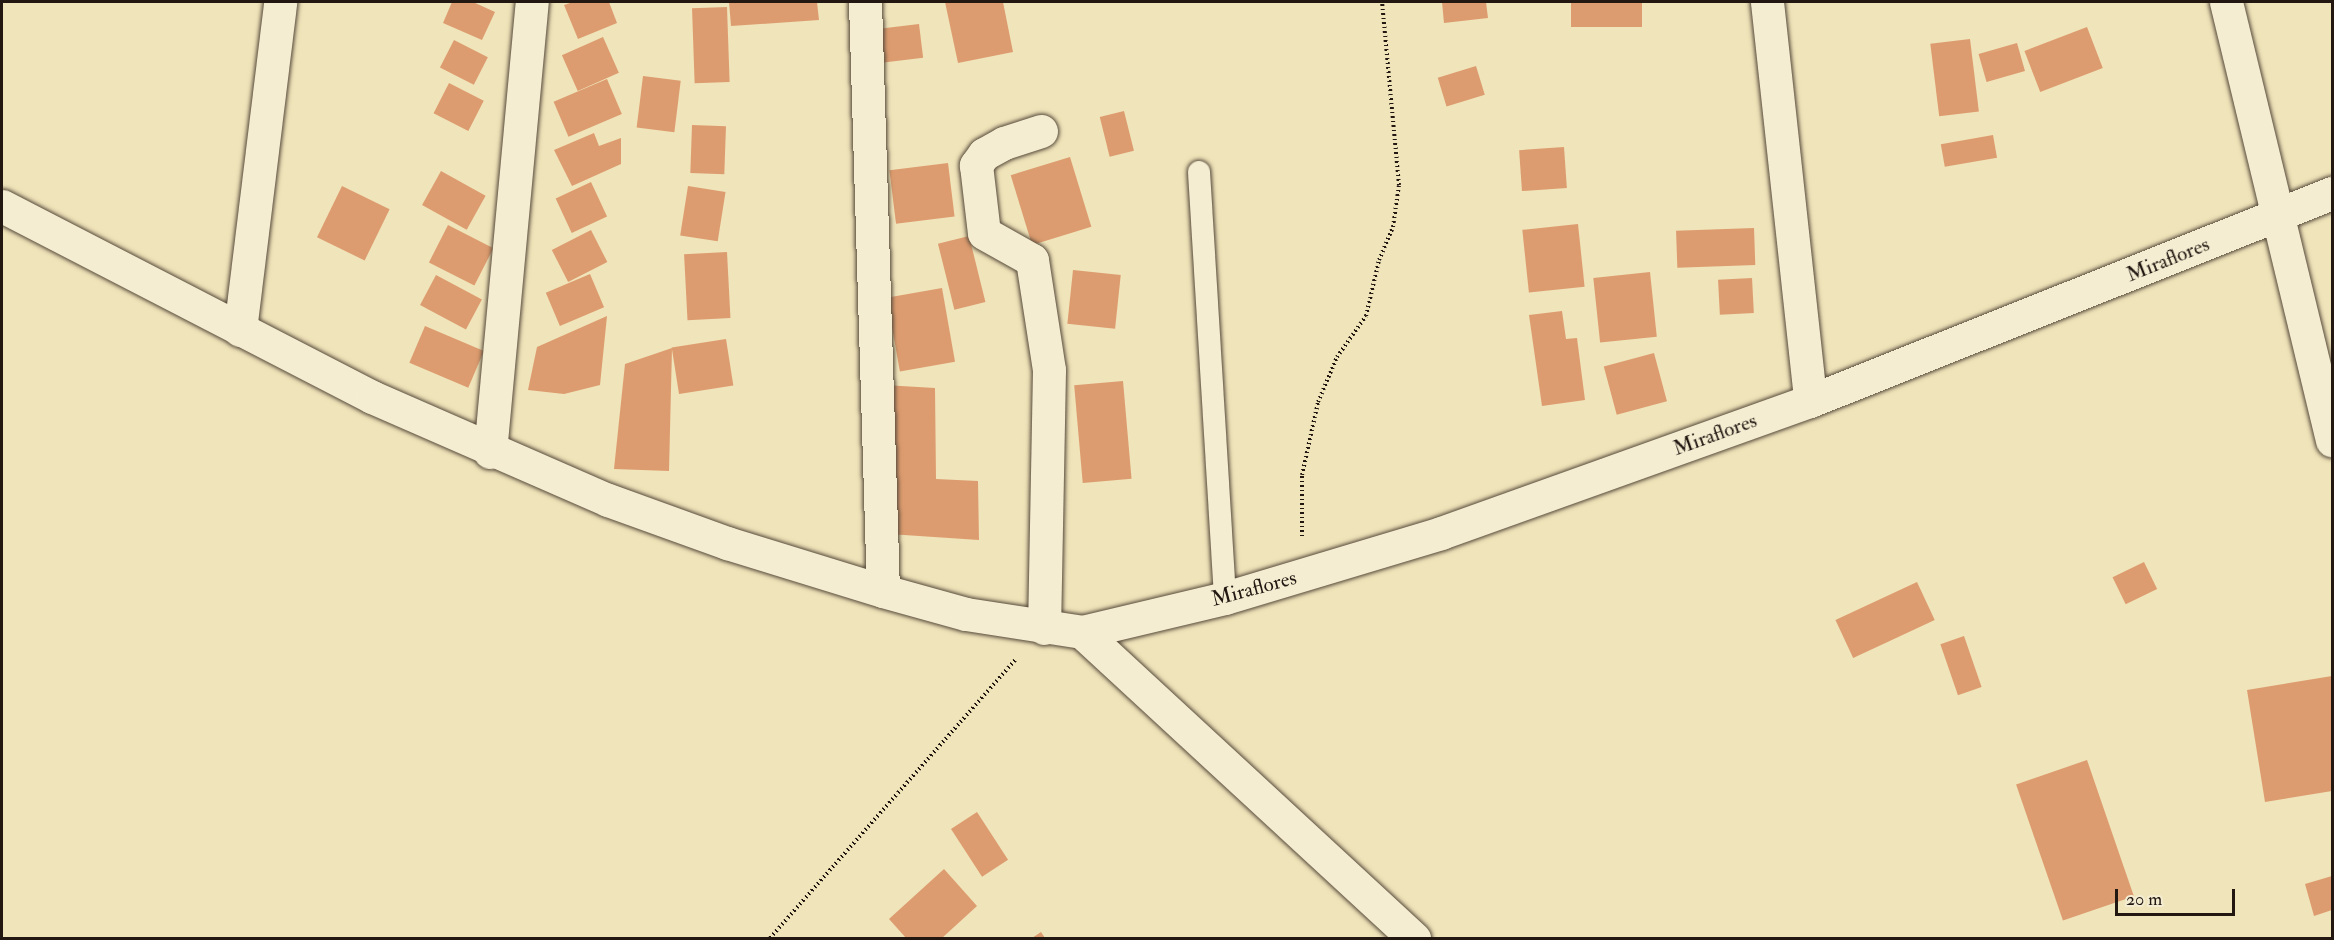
<!DOCTYPE html>
<html>
<head>
<meta charset="utf-8">
<style>
	body { margin:0 }
	#map { position:relative; width:2334px; height:940px; overflow:hidden; background:#f0e4ba; font-family:"IM FELL Double Pica",serif }
	div>[style] { position:absolute }
	[style*='--x'] { left:calc(var(--x)*1px); top:calc(var(--y)*1px); width:calc(var(--w)*1px); rotate:calc(var(--a)*1deg) }
	.building>* { inset:0; background:#dd9c6f; transform-origin:0 0 }
	.path>* { height:4px; margin-top:-2px; transform-origin:0; background:repeating-linear-gradient(90deg,#221711 0 1.5px,transparent 0 4.5px) }
	.roads { filter:drop-shadow(0 0 2px #564a3b) drop-shadow(0 0 2px #564a3b) }
	.service>* { height:22px; margin:-11px; padding:0 11px; transform-origin:11px; border-radius:11px; background:#f5edd2 }
	.minor>* { height:33px; margin:-16.5px; padding:0 16.5px; transform-origin:16.5px; border-radius:16.5px; background:#f5edd2 }
	span { translate:-50% -50%; white-space:nowrap; text-align:center; line-height:1.15; -webkit-text-stroke:6px #f5edd2; paint-order:stroke }
	.street-label { font-size:21px; color:#221711 }
	.frame { position:absolute; inset:0; border:3px solid #221711; pointer-events:none }
	.scale { position:absolute; left:2115px; top:889px; width:120px; height:27px; box-sizing:border-box; border:3px solid #221711; border-top:0; padding-left:8px; font-size:18px; line-height:21px; white-space:nowrap; color:#221711; -webkit-text-stroke:4px #f5edd2; paint-order:stroke }
</style>
</head>
<body>
<div id="map">
	<div class="building">
		<div style="clip-path:polygon(452px 2px,473px 2px,495px 12px,482px 40px,443px 23px)"></div>
		<div style="clip-path:polygon(573px 2px,609px 2px,617px 23px,578px 39px,564px 5px)"></div>
		<div style="clip-path:polygon(729px 2px,817px 2px,819px 20px,731px 26px)"></div>
		<div style="clip-path:polygon(945px 2px,1003px 2px,1013px 52px,958px 63px)"></div>
		<div style="clip-path:polygon(1442px 2px,1486px 2px,1488px 18px,1444px 23px)"></div>
		<div style="left:1571px;top:2px;width:71px;height:25px"></div>
		<div style="left:727px;top:7px;width:75px;height:35px;rotate:88deg"></div>
		<div style="left:919px;top:24px;width:34px;height:48px;rotate:83deg"></div>
		<div style="left:2087px;top:27px;width:44px;height:67px;rotate:69deg"></div>
		<div style="left:603px;top:37px;width:39px;height:45px;rotate:66deg"></div>
		<div style="left:1970px;top:39px;width:73px;height:40px;rotate:83deg"></div>
		<div style="left:454px;top:40px;width:38px;height:31px;rotate:27deg"></div>
		<div style="left:2017px;top:43px;width:29px;height:40px;rotate:74deg"></div>
		<div style="left:1476px;top:66px;width:30px;height:40px;rotate:73deg"></div>
		<div style="left:643px;top:76px;width:38px;height:52px;rotate:7deg"></div>
		<div style="left:607px;top:79px;width:38px;height:58px;rotate:67deg"></div>
		<div style="left:449px;top:83px;width:39px;height:34px;rotate:27deg"></div>
		<div style="left:1124px;top:111px;width:41px;height:25px;rotate:76deg"></div>
		<div style="left:692px;top:125px;width:34px;height:48px;rotate:2deg"></div>
		<div style="clip-path:polygon(594px 133px,599px 146px,621px 138px,621px 164px,572px 186px,554px 150px)"></div>
		<div style="left:1993px;top:135px;width:23px;height:53px;rotate:80deg"></div>
		<div style="left:1564px;top:147px;width:41px;height:45px;rotate:86deg"></div>
		<div style="left:1070px;top:157px;width:73px;height:62px;rotate:73deg"></div>
		<div style="left:948px;top:163px;width:54px;height:59px;rotate:83deg"></div>
		<div style="left:441px;top:171px;width:51px;height:39px;rotate:29deg"></div>
		<div style="left:591px;top:182px;width:38px;height:39px;rotate:65deg"></div>
		<div style="left:342px;top:186px;width:53px;height:57px;rotate:26deg"></div>
		<div style="left:688px;top:186px;width:38px;height:50px;rotate:9deg"></div>
		<div style="left:1578px;top:224px;width:63px;height:56px;rotate:84deg"></div>
		<div style="left:448px;top:225px;width:51px;height:42px;rotate:27deg"></div>
		<div style="left:1754px;top:228px;width:37px;height:78px;rotate:88deg"></div>
		<div style="left:591px;top:230px;width:36px;height:44px;rotate:63deg"></div>
		<div style="left:969px;top:236px;width:68px;height:32px;rotate:76deg"></div>
		<div style="left:727px;top:252px;width:66px;height:43px;rotate:87deg"></div>
		<div style="left:1073px;top:270px;width:48px;height:54px;rotate:6deg"></div>
		<div style="left:1650px;top:272px;width:65px;height:57px;rotate:84deg"></div>
		<div style="left:590px;top:274px;width:36px;height:48px;rotate:67deg"></div>
		<div style="left:436px;top:275px;width:52px;height:34px;rotate:28deg"></div>
		<div style="left:1752px;top:278px;width:35px;height:34px;rotate:87deg"></div>
		<div style="left:942px;top:288px;width:75px;height:56px;rotate:80deg"></div>
		<div style="clip-path:polygon(1562px 311px,1566px 339px,1577px 338px,1585px 400px,1542px 406px,1529px 315px)"></div>
		<div style="clip-path:polygon(607px 316px,600px 385px,564px 394px,528px 390px,537px 347px)"></div>
		<div style="left:425px;top:326px;width:64px;height:40px;rotate:23deg"></div>
		<div style="left:726px;top:339px;width:47px;height:55px;rotate:81deg"></div>
		<div style="clip-path:polygon(672px 348px,669px 471px,614px 469px,625px 364px)"></div>
		<div style="left:1654px;top:353px;width:50px;height:52px;rotate:75deg"></div>
		<div style="left:1123px;top:381px;width:98px;height:49px;rotate:85deg"></div>
		<div style="clip-path:polygon(884px 385px,935px 388px,936px 479px,978px 481px,979px 540px,889px 534px)"></div>
		<div style="left:2144px;top:562px;width:30px;height:35px;rotate:64deg"></div>
		<div style="left:1917px;top:582px;width:42px;height:90px;rotate:65deg"></div>
		<div style="left:1964px;top:636px;width:54px;height:25px;rotate:71deg"></div>
		<div style="clip-path:polygon(2332px 676px,2332px 791px,2265px 802px,2247px 690px)"></div>
		<div style="left:2087px;top:760px;width:144px;height:75px;rotate:71deg"></div>
		<div style="left:977px;top:812px;width:57px;height:31px;rotate:57deg"></div>
		<div style="clip-path:polygon(944px 869px,977px 906px,942px 938px,906px 938px,889px 919px)"></div>
		<div style="clip-path:polygon(2332px 876px,2332px 910px,2314px 916px,2305px 884px)"></div>
		<div style="clip-path:polygon(1041px 932px,1045px 938px,1032px 938px)"></div>
	</div>
	<div class="path">
		<div style="--x:1302;--y:536;--w:61;--a:-90"></div>
		<div style="--x:1302;--y:475;--w:75;--a:-77.6"></div>
		<div style="--x:1318;--y:402;--w:49;--a:-67.1"></div>
		<div style="--x:1337;--y:357;--w:50;--a:-54.7"></div>
		<div style="--x:1366;--y:316;--w:57;--a:-76.9"></div>
		<div style="--x:1379;--y:260;--w:36;--a:-67"></div>
		<div style="--x:1393;--y:227;--w:42;--a:-81.9"></div>
		<div style="--x:1399;--y:185;--w:184;--a:-95.3"></div>
		<div style="--x:770;--y:938;--w:371;--a:-48.6"></div>
	</div>
	<div class="roads">
		<div class="service">
			<div style="--x:1199;--y:172;--w:427;--a:86.5"></div>
		</div>
		<div class="minor">
			<div style="--x:865;--y:2;--w:589;--a:88.25"></div>
			<div style="--x:1767;--y:2;--w:401;--a:83.8"></div>
			<div style="--x:2226;--y:2;--w:451;--a:76.4"></div>
			<div style="--x:1041;--y:131;--w:39;--a:162"></div>
			<div style="--x:1004;--y:143;--w:23;--a:151"></div>
			<div style="--x:984;--y:154;--w:14;--a:126"></div>
			<div style="--x:976;--y:165;--w:68;--a:83.3"></div>
			<div style="--x:984;--y:233;--w:55;--a:29.4"></div>
			<div style="--x:1032;--y:260;--w:111;--a:81.2"></div>
			<div style="--x:1049;--y:370;--w:258;--a:91.1"></div>
			<div style="--x:2;--y:206;--w:416;--a:27.3"></div>
			<div style="--x:372;--y:397;--w:257;--a:23.6"></div>
			<div style="--x:608;--y:500;--w:127;--a:19.9"></div>
			<div style="--x:727;--y:543;--w:163;--a:17.1"></div>
			<div style="--x:883;--y:591;--w:86;--a:15.5"></div>
			<div style="--x:966;--y:614;--w:117;--a:8.8"></div>
			<div style="--x:1082;--y:632;--w:452;--a:42.7"></div>
			<div style="--x:240;--y:330;--w:330;--a:-83"></div>
			<div style="--x:490;--y:452;--w:452;--a:-84.7"></div>
			<div style="--x:1082;--y:632;--w:147;--a:-13.4"></div>
			<div style="--x:1225;--y:598;--w:226;--a:-16.7"></div>
			<div style="--x:1441;--y:533;--w:392;--a:-19.7"></div>
			<div style="--x:1810;--y:401;--w:562;--a:-21.73"></div>
		</div>
	</div>
	<div class="street-label">
		<span style="left:2168px;top:260px;rotate:-22deg">Miraflores</span>
		<span style="left:1715px;top:435px;rotate:-20deg">Miraflores</span>
		<span style="left:1254px;top:589px;rotate:-15deg">Miraflores</span>
	</div>
	<div class="frame"></div>
	<div class="scale">20 m</div>
</div>
</body>
</html>
